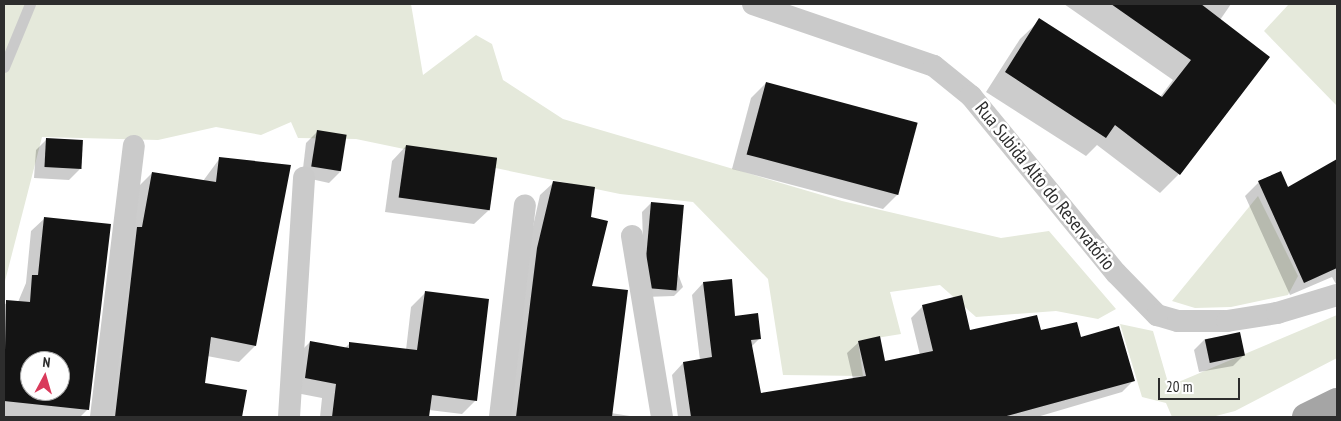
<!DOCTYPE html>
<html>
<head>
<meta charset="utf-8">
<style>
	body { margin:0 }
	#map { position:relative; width:1341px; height:421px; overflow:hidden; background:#fff; font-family:"PT Sans Narrow",sans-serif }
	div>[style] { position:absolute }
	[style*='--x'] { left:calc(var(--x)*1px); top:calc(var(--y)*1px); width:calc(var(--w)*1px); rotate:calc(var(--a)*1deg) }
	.green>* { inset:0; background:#e5e9db }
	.shadow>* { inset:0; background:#0003 }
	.building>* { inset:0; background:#141414; transform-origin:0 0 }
	.lane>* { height:11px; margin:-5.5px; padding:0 5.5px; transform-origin:5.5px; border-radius:5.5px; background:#cacaca }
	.street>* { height:22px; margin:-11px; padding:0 11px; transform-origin:11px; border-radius:11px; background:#cacaca }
	.primary>* { height:28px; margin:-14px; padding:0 14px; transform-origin:14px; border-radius:14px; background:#a5a5a5 }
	span { translate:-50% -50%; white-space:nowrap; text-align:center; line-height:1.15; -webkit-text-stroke:5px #fff; paint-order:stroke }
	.street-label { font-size:19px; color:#2d2d2d }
	.frame { position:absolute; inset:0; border:5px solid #2d2d2d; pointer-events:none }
	.north { position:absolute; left:20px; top:351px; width:50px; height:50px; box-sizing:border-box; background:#fff; border:1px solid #ababab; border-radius:50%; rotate:6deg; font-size:14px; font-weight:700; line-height:20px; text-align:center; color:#2d2d2d }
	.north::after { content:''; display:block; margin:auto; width:18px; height:22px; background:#d93a5b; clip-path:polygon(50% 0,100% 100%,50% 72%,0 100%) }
	.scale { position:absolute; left:1158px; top:378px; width:82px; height:22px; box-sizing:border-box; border:2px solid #2d2d2d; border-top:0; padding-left:6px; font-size:15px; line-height:18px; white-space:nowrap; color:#2d2d2d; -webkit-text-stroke:4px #fff; paint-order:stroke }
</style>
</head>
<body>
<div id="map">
	<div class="green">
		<div style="clip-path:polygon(4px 4px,411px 4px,423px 75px,476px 35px,492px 44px,503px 80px,563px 119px,842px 201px,1001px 238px,1049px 231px,1116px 309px,1098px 319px,1056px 311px,976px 317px,940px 285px,890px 292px,901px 334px,858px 341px,863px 376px,783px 375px,768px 279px,693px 202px,620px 194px,356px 139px,298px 138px,291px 122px,261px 135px,216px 127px,158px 140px,42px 137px,4px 285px)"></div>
		<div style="clip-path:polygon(1289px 4px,1337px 4px,1337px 106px,1264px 31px)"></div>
		<div style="clip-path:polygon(1258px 196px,1298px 276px,1288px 295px,1231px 307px,1195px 308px,1172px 301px)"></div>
		<div style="clip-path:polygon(1337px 315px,1337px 358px,1235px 411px,1212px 417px,1172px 417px,1166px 403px,1142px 397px,1120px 324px,1153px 331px,1169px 386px)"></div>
	</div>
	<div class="shadow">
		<div style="clip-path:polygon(1064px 4px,1231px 4px,1220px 20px,1179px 174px,1160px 193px,1097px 145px,1086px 156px,986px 92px,1020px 39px,1040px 20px,1160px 97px,1173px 80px)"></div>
		<div style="clip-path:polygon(766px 83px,898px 194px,883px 209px,732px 169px,751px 98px)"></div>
		<div style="clip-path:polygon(317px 132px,340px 172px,329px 183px,302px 177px,306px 143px)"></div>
		<div style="clip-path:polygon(47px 139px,80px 169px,69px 180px,34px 178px,36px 150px)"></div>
		<div style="clip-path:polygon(406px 146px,489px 210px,474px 224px,385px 212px,392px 161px)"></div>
		<div style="clip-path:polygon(220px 158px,255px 346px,239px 362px,207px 356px,204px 384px,246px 391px,241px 417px,102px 417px,136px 189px,152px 173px,203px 181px)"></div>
		<div style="clip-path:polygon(1337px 161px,1337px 286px,1332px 277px,1290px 295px,1245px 196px,1259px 182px,1281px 173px,1288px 188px)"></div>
		<div style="clip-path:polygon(553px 183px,590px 218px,591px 287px,611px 413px,636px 417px,505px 417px,525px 262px,540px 195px)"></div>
		<div style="clip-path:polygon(651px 203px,683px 287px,674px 296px,645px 297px,642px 212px)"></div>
		<div style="clip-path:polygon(evenodd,45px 218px,87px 410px,80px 417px,4px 416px,4px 304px,18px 302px,26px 283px,31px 231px,45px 218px,30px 361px,60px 361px,60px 391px,30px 391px,30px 361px)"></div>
		<div style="clip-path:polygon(731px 281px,733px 317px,760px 338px,751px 347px,760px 394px,853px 379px,847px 353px,859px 342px,884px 363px,920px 355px,911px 318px,923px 306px,969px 331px,1041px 332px,1080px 339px,1134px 380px,1122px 392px,1037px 417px,678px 417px,672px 375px,683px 363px,700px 360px,692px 295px,703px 283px)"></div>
		<div style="clip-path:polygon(425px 293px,476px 400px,462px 414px,429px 410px,428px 417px,320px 417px,322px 398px,291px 392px,296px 356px,310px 342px,345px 348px,350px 343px,406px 350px,411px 307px)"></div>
		<div style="clip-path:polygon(1239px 334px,1244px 355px,1233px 366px,1199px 372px,1194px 350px,1205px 339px)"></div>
	</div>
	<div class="building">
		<div style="clip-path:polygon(1111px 4px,1201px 4px,1270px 57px,1180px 175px,1115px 125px,1106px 138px,1005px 72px,1039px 18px,1162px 97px,1191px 60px)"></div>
		<div style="left:766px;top:82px;width:157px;height:75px;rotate:15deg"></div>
		<div style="left:317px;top:130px;width:30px;height:37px;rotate:9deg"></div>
		<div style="left:46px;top:138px;width:37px;height:29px;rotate:3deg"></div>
		<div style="left:406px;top:145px;width:92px;height:53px;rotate:8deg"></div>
		<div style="clip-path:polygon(219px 157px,291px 165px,256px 346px,211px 337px,205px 383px,247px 390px,242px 417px,115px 417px,137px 227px,142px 227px,152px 172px,216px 182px)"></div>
		<div style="clip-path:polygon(1337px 159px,1337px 268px,1304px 283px,1258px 181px,1281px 171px,1288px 187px)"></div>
		<div style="clip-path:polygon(553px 181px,595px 187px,591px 217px,608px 221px,592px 286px,628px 290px,612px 417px,516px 417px,537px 248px)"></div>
		<div style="left:651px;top:202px;width:33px;height:86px;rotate:5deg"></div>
		<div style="clip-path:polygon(evenodd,44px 217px,111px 224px,89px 410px,4px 401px,6px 300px,30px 302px,32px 275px,38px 275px,44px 217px,30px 361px,60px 361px,60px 391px,30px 391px,30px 361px)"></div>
		<div style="clip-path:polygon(732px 279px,735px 316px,758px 313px,761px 339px,751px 340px,761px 393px,866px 376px,858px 341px,880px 336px,885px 361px,933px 351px,922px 305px,962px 295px,970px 330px,1037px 315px,1041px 330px,1077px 322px,1081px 337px,1119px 326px,1135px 381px,1003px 417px,691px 417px,683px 362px,712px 357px,703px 282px)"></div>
		<div style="clip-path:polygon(425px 291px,489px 299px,477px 401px,432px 395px,429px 417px,332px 417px,336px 384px,305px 378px,310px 341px,349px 348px,349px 342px,417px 350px)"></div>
		<div style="left:1240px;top:332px;width:24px;height:36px;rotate:78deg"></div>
	</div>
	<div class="lane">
		<div style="--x:4;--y:67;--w:68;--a:-67.6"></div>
	</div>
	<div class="street">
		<div style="--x:753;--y:4;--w:191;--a:18.9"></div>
		<div style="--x:934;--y:66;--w:48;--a:39"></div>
		<div style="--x:971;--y:96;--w:229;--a:50.7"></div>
		<div style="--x:1116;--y:273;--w:59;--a:45.7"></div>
		<div style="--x:1157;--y:315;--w:22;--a:16"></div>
		<div style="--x:1178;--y:321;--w:49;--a:0"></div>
		<div style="--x:1227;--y:321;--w:51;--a:-9.1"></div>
		<div style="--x:1277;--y:313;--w:63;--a:-16.7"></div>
		<div style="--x:632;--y:236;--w:183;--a:80.6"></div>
		<div style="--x:101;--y:417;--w:273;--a:-83.1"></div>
		<div style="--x:289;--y:417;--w:240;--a:-86.4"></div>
		<div style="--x:500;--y:417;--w:213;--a:-83.3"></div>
	</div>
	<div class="primary">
		<div style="--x:1306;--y:417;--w:34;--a:-26"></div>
	</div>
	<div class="street-label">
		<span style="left:1045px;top:186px;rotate:51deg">Rua Subida Alto do Reservatório</span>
	</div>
	<div class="frame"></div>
	<div class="north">N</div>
	<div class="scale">20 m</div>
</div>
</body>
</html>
